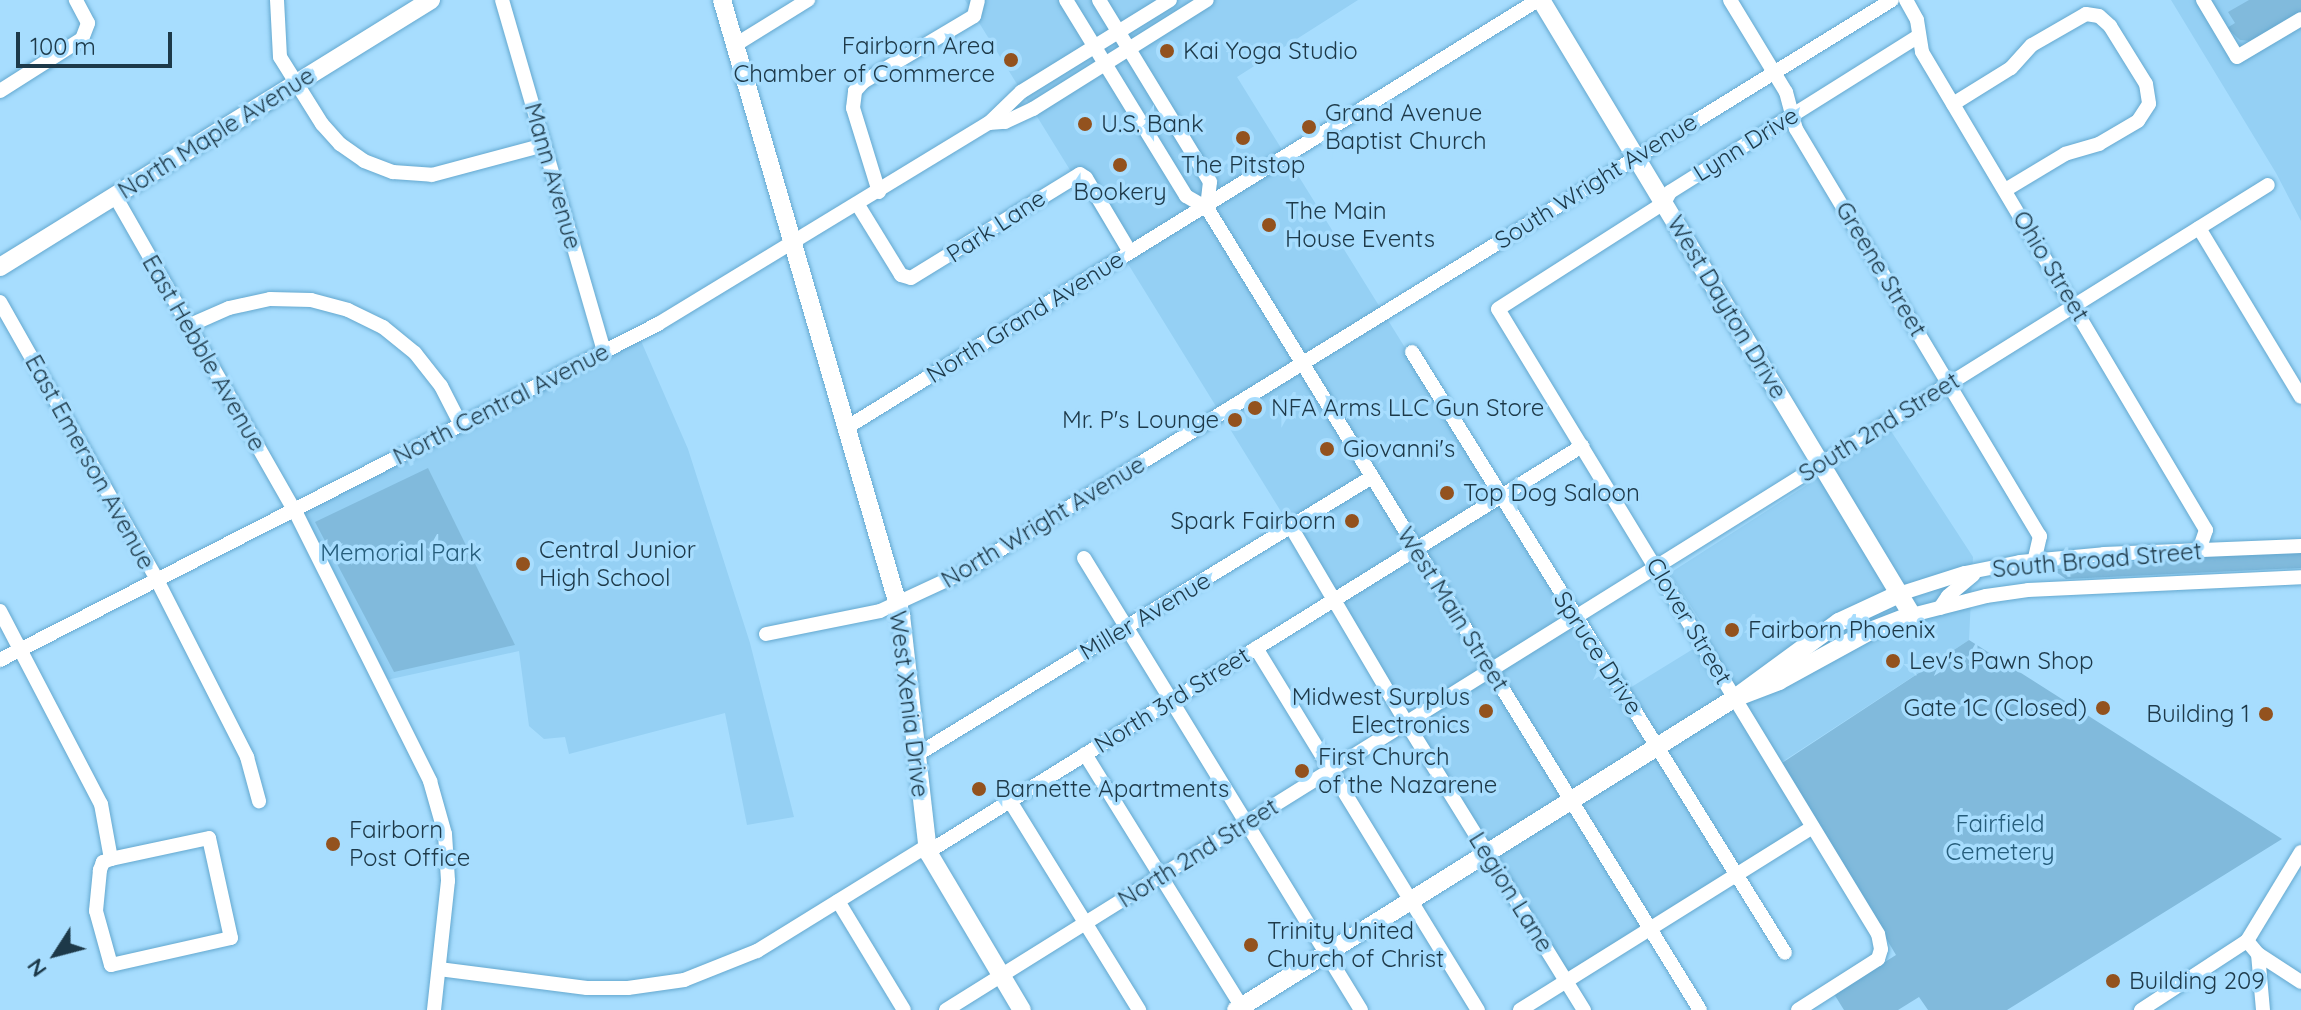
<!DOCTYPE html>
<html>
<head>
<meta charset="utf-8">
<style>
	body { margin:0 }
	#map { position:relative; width:2301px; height:1010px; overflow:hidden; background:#a7ddfe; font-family:Quicksand,sans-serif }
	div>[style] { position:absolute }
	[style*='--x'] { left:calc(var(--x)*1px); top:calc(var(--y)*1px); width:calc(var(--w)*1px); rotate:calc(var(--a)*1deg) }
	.built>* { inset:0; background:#95d0f4 }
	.green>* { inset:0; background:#81badc }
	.roads { filter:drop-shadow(0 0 2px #64a8cf) drop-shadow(0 0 2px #64a8cf) }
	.minor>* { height:14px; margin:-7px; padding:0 7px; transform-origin:7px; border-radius:7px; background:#fff }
	.major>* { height:18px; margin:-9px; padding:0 9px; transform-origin:9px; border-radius:9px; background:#fff }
	.dots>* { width:22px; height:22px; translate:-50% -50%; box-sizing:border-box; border:4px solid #a7ddfe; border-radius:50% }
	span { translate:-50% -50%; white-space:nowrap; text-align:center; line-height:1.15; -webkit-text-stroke:7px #a7ddfe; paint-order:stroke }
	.poi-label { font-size:24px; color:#1d3949 }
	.right { translate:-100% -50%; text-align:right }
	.left { translate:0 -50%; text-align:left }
	.street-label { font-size:24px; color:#1d3949 }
	.park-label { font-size:24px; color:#265d7b }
	.north { position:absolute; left:16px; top:914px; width:80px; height:80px; -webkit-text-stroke:6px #a7ddfe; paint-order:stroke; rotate:234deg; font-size:22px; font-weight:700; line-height:32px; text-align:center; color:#1d3949 }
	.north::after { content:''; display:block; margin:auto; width:28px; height:36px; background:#1d3949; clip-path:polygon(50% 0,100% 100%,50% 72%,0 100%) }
	.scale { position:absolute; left:16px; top:32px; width:156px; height:36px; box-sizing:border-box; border:4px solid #1d3949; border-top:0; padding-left:10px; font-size:24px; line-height:28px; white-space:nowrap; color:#1d3949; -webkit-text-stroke:6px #a7ddfe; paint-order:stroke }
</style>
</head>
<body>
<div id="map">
	<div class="built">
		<div style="clip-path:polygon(965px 0,1358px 0,1237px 77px,1620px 694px,1711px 638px,1670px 573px,1891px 431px,1973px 557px,1969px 640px,1782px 762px,1815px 819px,1566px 973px)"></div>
		<div style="clip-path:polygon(2171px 0,2301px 0,2301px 221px,2276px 173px)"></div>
		<div style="clip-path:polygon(638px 334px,688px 449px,750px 643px,794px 817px,747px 825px,725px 713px,569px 754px,565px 737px,544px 739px,529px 726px,519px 651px,382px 681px,293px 511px)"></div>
	</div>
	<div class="green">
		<div style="clip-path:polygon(2249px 0,2301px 0,2301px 12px,2252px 41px,2240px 40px,2227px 28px,2235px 23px,2228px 12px)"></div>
		<div style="clip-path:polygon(428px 468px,515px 645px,394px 672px,315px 522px)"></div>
		<div style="clip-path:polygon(2301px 552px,2301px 568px,2066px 579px,2052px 569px,2119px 566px,2145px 559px)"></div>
		<div style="clip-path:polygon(1969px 640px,2282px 839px,2007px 1010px,1928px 1010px,1919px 997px,1898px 1010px,1844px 1010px,1834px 994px,1896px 955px,1782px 763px)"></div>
	</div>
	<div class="roads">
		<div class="minor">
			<div style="--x:277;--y:0;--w:57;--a:87"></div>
			<div style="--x:280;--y:57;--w:79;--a:57.9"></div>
			<div style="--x:322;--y:124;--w:27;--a:48"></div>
			<div style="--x:340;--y:144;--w:29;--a:35"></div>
			<div style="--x:364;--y:161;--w:31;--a:21"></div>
			<div style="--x:393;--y:172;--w:39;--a:4"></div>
			<div style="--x:432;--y:175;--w:116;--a:-15"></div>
			<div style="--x:502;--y:0;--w:366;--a:73.8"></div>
			<div style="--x:1066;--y:0;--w:230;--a:58.5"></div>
			<div style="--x:1186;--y:196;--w:24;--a:30"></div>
			<div style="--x:1207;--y:208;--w:941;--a:58.42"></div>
			<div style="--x:1099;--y:0;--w:213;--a:58.6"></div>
			<div style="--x:1210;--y:182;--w:26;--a:97"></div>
			<div style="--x:1730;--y:0;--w:108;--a:58.7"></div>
			<div style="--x:1786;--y:92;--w:38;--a:75"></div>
			<div style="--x:1796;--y:129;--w:475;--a:59.1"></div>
			<div style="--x:2040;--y:536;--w:26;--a:103"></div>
			<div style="--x:1906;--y:0;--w:23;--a:61"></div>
			<div style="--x:1917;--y:20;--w:32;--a:81"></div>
			<div style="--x:1922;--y:52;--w:556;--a:59.28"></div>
			<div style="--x:2206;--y:530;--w:21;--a:109"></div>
			<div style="--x:2203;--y:0;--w:66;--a:59.2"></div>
			<div style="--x:2237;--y:57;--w:74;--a:-30.7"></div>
			<div style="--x:735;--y:45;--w:86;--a:-31.7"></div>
			<div style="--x:0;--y:91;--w:97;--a:-32.4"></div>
			<div style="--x:82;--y:39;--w:17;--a:-69"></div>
			<div style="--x:88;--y:23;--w:26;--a:-118"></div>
			<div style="--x:1953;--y:104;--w:68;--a:-31.8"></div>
			<div style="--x:2011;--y:68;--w:31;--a:-48"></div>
			<div style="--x:2032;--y:45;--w:62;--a:-29.9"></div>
			<div style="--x:2086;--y:14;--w:13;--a:9"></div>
			<div style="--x:2099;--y:16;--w:15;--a:42"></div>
			<div style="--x:2110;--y:26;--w:68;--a:58.2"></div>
			<div style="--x:2146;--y:84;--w:20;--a:81"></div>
			<div style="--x:2149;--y:104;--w:20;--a:123"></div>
			<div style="--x:2138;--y:121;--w:45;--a:149.5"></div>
			<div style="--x:2099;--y:144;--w:35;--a:164"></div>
			<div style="--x:2065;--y:154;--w:70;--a:149"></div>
			<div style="--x:989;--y:123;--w:16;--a:-4"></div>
			<div style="--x:1005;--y:122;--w:31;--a:-25"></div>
			<div style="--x:1033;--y:109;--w:205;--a:-32.1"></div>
			<div style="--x:879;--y:192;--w:88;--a:-107.2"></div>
			<div style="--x:853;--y:108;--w:17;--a:-83"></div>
			<div style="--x:855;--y:91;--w:12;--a:-48"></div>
			<div style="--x:863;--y:82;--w:129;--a:-30.7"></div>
			<div style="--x:974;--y:16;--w:16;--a:-76"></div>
			<div style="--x:115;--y:196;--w:365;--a:60.3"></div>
			<div style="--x:296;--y:513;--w:300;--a:63.4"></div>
			<div style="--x:430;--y:781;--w:55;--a:74.2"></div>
			<div style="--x:445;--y:834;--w:47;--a:86.3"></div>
			<div style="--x:448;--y:881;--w:130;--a:96.2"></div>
			<div style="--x:858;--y:205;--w:82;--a:58.4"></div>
			<div style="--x:901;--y:275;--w:10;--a:17"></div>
			<div style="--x:911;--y:278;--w:198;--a:-31.6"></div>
			<div style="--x:1080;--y:174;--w:7;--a:34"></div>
			<div style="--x:1086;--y:178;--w:86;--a:59.3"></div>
			<div style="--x:2199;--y:228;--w:197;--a:58.9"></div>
			<div style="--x:0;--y:302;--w:319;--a:60.5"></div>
			<div style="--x:157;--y:580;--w:199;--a:63"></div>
			<div style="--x:247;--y:757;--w:46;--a:74.7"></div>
			<div style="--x:188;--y:326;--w:45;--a:-23.7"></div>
			<div style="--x:229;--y:308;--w:42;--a:-12.4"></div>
			<div style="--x:270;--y:299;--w:41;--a:1.4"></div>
			<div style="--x:311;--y:300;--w:38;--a:15"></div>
			<div style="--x:348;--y:310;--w:39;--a:26"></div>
			<div style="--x:383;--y:327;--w:41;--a:39.1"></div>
			<div style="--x:415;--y:353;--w:42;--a:51.8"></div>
			<div style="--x:441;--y:386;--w:44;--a:62.9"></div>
			<div style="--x:1412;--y:352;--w:707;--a:58.17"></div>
			<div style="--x:846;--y:428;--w:814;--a:-31.74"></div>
			<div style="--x:1291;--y:527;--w:226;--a:59.5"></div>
			<div style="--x:1406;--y:722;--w:339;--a:58.3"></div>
			<div style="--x:1084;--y:558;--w:530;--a:58.5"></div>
			<div style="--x:1899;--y:594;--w:69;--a:-17.7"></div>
			<div style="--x:1965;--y:573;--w:56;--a:-11.3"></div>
			<div style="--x:2020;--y:562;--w:84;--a:-5.4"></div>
			<div style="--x:2104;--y:554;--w:197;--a:-2.3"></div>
			<div style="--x:1940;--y:608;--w:14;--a:-56"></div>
			<div style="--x:1948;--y:596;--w:33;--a:-40"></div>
			<div style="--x:0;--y:611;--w:218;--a:62.4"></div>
			<div style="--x:101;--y:804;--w:56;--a:79.7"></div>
			<div style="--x:111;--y:859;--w:9;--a:159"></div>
			<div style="--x:103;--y:862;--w:9;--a:111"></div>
			<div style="--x:100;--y:870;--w:41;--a:95.6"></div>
			<div style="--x:96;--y:911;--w:56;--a:74.5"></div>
			<div style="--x:111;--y:965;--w:123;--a:-12.7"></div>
			<div style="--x:231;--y:938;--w:102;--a:-102.4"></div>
			<div style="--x:209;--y:838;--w:100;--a:167.9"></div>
			<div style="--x:1912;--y:615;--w:76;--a:-14.4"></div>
			<div style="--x:1986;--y:596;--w:42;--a:-8.1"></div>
			<div style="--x:2028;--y:590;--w:273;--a:-2.7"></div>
			<div style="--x:766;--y:634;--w:116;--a:-11.4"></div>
			<div style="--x:880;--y:611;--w:93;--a:-24.9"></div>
			<div style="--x:964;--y:572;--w:1090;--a:-31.65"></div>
			<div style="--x:1256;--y:648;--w:425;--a:58.5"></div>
			<div style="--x:0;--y:660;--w:739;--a:-27.05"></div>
			<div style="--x:658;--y:324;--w:387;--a:-31.3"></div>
			<div style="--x:989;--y:123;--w:45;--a:-44.1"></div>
			<div style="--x:1021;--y:92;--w:175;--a:-31.7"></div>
			<div style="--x:918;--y:754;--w:532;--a:-31.39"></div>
			<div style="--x:1085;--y:754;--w:301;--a:58.2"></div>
			<div style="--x:1010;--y:801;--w:246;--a:58.3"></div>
			<div style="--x:928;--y:852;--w:770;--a:-31.83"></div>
			<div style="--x:838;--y:901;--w:127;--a:58.8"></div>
			<div style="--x:2258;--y:954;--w:51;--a:33.1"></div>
			<div style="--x:439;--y:969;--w:149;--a:7.3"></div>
			<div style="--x:587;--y:988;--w:41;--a:0"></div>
			<div style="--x:628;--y:988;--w:57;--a:-8.1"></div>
			<div style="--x:684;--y:980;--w:79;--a:-21.7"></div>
			<div style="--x:757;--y:951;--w:200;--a:-31.7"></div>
			<div style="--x:946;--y:1010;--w:1558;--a:-31.97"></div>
			<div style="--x:1520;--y:1010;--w:345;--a:-32"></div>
			<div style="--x:1798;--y:1010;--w:95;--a:-32.5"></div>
			<div style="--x:1878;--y:959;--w:10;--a:-73"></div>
			<div style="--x:1881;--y:949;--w:15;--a:-101"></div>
			<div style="--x:1878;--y:934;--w:731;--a:-121.3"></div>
			<div style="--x:1498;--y:309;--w:197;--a:-32.6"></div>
			<div style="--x:1664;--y:203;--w:13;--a:-61"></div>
			<div style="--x:1670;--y:192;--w:294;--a:-32.1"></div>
			<div style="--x:2141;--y:1010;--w:126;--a:-33.1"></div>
			<div style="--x:2263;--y:1010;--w:56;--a:-95.1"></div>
			<div style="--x:2258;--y:954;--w:17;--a:-130"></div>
			<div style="--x:2247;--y:941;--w:104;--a:-58.8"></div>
		</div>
		<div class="major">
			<div style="--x:722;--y:0;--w:641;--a:73.77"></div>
			<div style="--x:901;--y:615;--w:239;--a:83.5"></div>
			<div style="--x:928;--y:852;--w:184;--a:59.3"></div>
			<div style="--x:1541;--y:0;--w:718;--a:58.9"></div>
			<div style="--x:1912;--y:615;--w:47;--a:158.9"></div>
			<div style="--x:1868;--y:632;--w:102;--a:151.2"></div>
			<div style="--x:1779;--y:681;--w:47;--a:158.9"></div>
			<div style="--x:0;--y:267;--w:507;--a:-31.78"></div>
			<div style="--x:1236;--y:1010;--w:589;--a:-32.02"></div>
			<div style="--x:1735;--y:698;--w:129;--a:-36.2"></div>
			<div style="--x:1839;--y:622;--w:66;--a:-25"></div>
		</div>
	</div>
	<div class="dots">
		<div style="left:1167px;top:51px;background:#93521e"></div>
		<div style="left:1011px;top:60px;background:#93521e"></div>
		<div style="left:1085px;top:124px;background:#93521e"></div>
		<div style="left:1309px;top:127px;background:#93521e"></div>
		<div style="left:1243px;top:138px;background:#93521e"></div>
		<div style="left:1120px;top:165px;background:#93521e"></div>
		<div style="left:1269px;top:225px;background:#93521e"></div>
		<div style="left:1255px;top:408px;background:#93521e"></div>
		<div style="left:1235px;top:420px;background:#93521e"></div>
		<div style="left:1327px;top:449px;background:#93521e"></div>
		<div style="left:1447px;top:493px;background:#93521e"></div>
		<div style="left:1352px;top:521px;background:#93521e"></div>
		<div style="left:523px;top:564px;background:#93521e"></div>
		<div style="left:1732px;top:630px;background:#93521e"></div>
		<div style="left:1893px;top:661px;background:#93521e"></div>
		<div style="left:2103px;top:708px;background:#93521e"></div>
		<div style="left:1486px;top:711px;background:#93521e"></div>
		<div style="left:2266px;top:714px;background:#93521e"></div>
		<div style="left:1302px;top:771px;background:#93521e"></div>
		<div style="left:979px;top:789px;background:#93521e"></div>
		<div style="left:333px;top:844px;background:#93521e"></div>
		<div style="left:1251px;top:945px;background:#93521e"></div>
		<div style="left:2113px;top:981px;background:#93521e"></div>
	</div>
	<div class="poi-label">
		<span class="right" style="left:995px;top:60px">Fairborn Area<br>Chamber of Commerce</span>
		<span class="left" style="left:1183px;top:51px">Kai Yoga Studio</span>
		<span class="left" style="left:1325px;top:127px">Grand Avenue<br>Baptist Church</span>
		<span class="left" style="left:1101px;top:124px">U.S. Bank</span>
		<span style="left:1243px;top:165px">The Pitstop</span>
		<span style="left:1120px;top:192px">Bookery</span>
		<span class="left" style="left:1285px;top:225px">The Main<br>House Events</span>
		<span class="left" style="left:1271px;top:408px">NFA Arms LLC Gun Store</span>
		<span class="right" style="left:1219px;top:420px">Mr. P's Lounge</span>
		<span class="left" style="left:1343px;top:449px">Giovanni's</span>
		<span class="left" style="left:1463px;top:493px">Top Dog Saloon</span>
		<span class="right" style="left:1336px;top:521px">Spark Fairborn</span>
		<span class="left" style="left:539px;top:564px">Central Junior<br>High School</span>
		<span class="left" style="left:1748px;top:630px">Fairborn Phoenix</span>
		<span class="left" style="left:1909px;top:661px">Lev's Pawn Shop</span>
		<span class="right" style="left:1470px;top:711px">Midwest Surplus<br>Electronics</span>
		<span class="right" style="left:2087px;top:708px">Gate 1C (Closed)</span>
		<span class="right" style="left:2250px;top:714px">Building 1</span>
		<span class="left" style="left:1318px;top:771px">First Church<br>of the Nazarene</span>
		<span class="left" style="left:995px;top:789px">Barnette Apartments</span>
		<span class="left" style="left:349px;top:844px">Fairborn<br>Post Office</span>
		<span class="left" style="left:1267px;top:945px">Trinity United<br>Church of Christ</span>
		<span class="left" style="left:2129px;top:981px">Building 209</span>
	</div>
	<div class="street-label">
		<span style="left:216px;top:133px;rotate:-32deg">North Maple Avenue</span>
		<span style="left:1746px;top:144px;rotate:-32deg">Lynn Drive</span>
		<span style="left:553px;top:176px;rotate:74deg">Mann Avenue</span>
		<span style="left:1596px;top:181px;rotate:-32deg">South Wright Avenue</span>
		<span style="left:996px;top:226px;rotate:-33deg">Park Lane</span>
		<span style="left:2051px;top:266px;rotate:59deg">Ohio Street</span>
		<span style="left:1881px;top:269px;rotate:59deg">Greene Street</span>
		<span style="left:1727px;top:307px;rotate:59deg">West Dayton Drive</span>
		<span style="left:1025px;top:317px;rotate:-32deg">North Grand Avenue</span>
		<span style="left:204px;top:353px;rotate:60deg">East Hebble Avenue</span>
		<span style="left:501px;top:404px;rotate:-27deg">North Central Avenue</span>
		<span style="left:1879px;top:427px;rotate:-32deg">South 2nd Street</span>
		<span style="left:90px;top:462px;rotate:61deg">East Emerson Avenue</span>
		<span style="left:1043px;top:522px;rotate:-31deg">North Wright Avenue</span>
		<span style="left:2097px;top:560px;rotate:-5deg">South Broad Street</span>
		<span style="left:1453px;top:609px;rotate:58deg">West Main Street</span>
		<span style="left:1145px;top:616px;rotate:-31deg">Miller Avenue</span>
		<span style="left:1689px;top:621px;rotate:59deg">Clover Street</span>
		<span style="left:1598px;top:653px;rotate:57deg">Spruce Drive</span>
		<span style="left:1172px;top:700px;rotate:-32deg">North 3rd Street</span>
		<span style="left:909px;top:704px;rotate:83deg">West Xenia Drive</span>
		<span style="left:1198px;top:853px;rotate:-32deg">North 2nd Street</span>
		<span style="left:1511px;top:892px;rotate:58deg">Legion Lane</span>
	</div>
	<div class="park-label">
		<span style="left:401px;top:553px">Memorial Park</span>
		<span style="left:2000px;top:838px">Fairfield<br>Cemetery</span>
	</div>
	<div class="north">N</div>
	<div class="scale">100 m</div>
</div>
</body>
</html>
